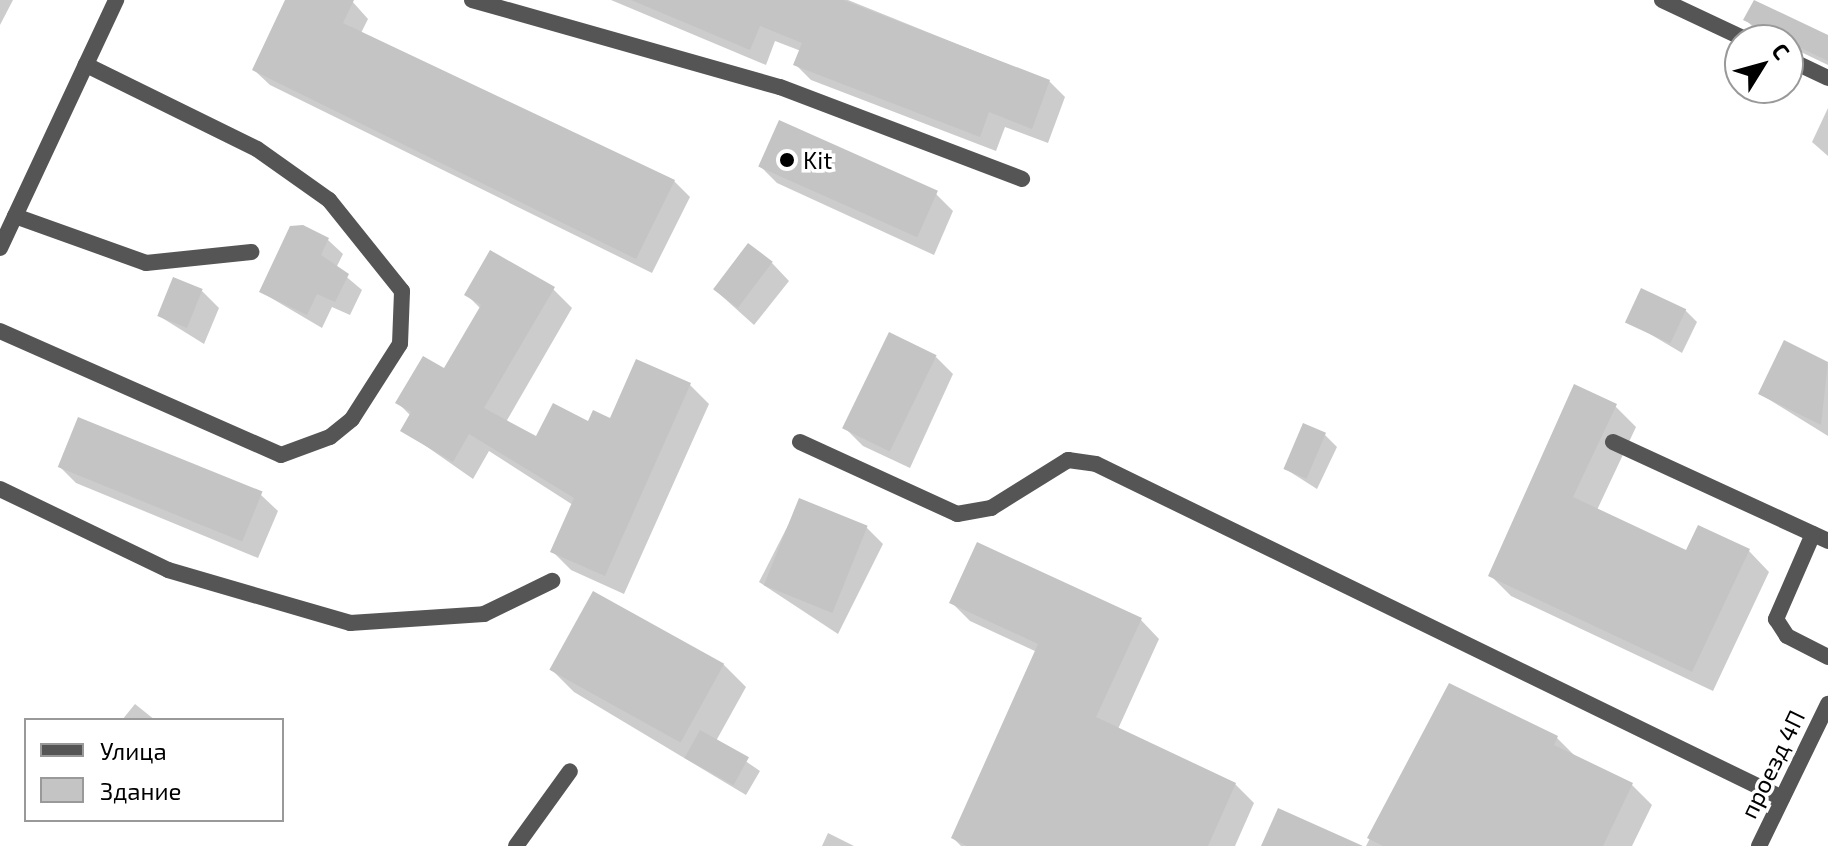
<!DOCTYPE html>
<html>
<head>
<meta charset="utf-8">
<style>
	body { margin:0 }
	#map { position:relative; width:1828px; height:846px; overflow:hidden; background:#fff; font-family:"Exo 2",sans-serif }
	div>[style] { position:absolute }
	[style*='--x'] { left:calc(var(--x)*1px); top:calc(var(--y)*1px); width:calc(var(--w)*1px); rotate:calc(var(--a)*1deg) }
	.shadow>* { inset:0; background:#0003 }
	.building>* { inset:0; background:#c4c4c4; transform-origin:0 0 }
	.lane>* { height:16px; margin:-8px; padding:0 8px; transform-origin:8px; border-radius:8px; background:#555 }
	.street>* { height:16px; margin:-8px; padding:0 8px; transform-origin:8px; border-radius:8px; background:#555 }
	.dots>* { width:22px; height:22px; translate:-50% -50%; box-sizing:border-box; border:4px solid #fff; border-radius:50% }
	span { translate:-50% -50%; white-space:nowrap; text-align:center; line-height:1.15; -webkit-text-stroke:7px #fff; paint-order:stroke }
	.poi-label { font-size:24px; color:#000 }
	.left { translate:0 -50%; text-align:left }
	.street-label { font-size:24px; color:#000 }
	.legend { position:absolute; left:24px; top:718px; width:260px; height:104px; box-sizing:border-box; background:#fff; border:2px solid #999; margin:0; padding:10px 14px; list-style:none; font-size:24px; color:#000 }
	.legend li { display:flex; align-items:center; gap:16px; height:40px }
	.legend b { width:40px; border:2px solid #999 }
	.north { position:absolute; left:1724px; top:24px; width:80px; height:80px; box-sizing:border-box; background:#fff; border:2px solid #999; border-radius:50%; rotate:53deg; font-size:22px; font-weight:700; line-height:32px; text-align:center; color:#000 }
	.north::after { content:''; display:block; margin:auto; width:28px; height:36px; background:#000; clip-path:polygon(50% 0,100% 100%,50% 72%,0 100%) }
</style>
</head>
<body>
<div id="map">
	<div class="shadow">
		<div style="clip-path:polygon(0 0,13px 0,0 25px)"></div>
		<div style="clip-path:polygon(287px 0,351px 0,368px 19px,361px 33px,674px 181px,690px 197px,652px 273px,270px 85px,254px 70px)"></div>
		<div style="clip-path:polygon(611px 0,848px 0,1049px 81px,1065px 97px,1048px 143px,1005px 127px,996px 151px,811px 80px,796px 65px,801px 51px,775px 41px,766px 65px)"></div>
		<div style="clip-path:polygon(1746px 20px,1828px 37px,1828px 65px,1757px 31px)"></div>
		<div style="clip-path:polygon(1828px 108px,1828px 156px,1812px 142px)"></div>
		<div style="clip-path:polygon(780px 122px,936px 194px,953px 211px,934px 255px,777px 183px,760px 166px)"></div>
		<div style="clip-path:polygon(328px 240px,343px 254px,336px 268px,362px 290px,350px 315px,332px 307px,322px 328px,261px 292px)"></div>
		<div style="clip-path:polygon(772px 263px,789px 281px,754px 325px,714px 289px)"></div>
		<div style="clip-path:polygon(553px 289px,572px 308px,506px 422px,537px 438px,611px 420px,637px 361px,690px 385px,709px 404px,624px 594px,571px 570px,552px 551px,573px 505px,489px 451px,473px 479px,403px 430px,411px 416px,398px 403px,445px 370px,481px 309px,466px 294px)"></div>
		<div style="clip-path:polygon(202px 291px,219px 308px,204px 344px,159px 316px)"></div>
		<div style="clip-path:polygon(1685px 310px,1697px 322px,1682px 353px,1628px 321px)"></div>
		<div style="clip-path:polygon(1785px 343px,1828px 364px,1828px 436px,1760px 394px)"></div>
		<div style="clip-path:polygon(936px 357px,953px 374px,910px 468px,863px 446px,846px 429px)"></div>
		<div style="clip-path:polygon(1615px 406px,1636px 427px,1597px 510px,1687px 553px,1749px 551px,1769px 572px,1713px 691px,1511px 596px,1490px 575px)"></div>
		<div style="clip-path:polygon(1325px 435px,1337px 447px,1317px 489px,1284px 468px)"></div>
		<div style="clip-path:polygon(60px 467px,261px 495px,278px 511px,258px 558px,76px 483px)"></div>
		<div style="clip-path:polygon(801px 500px,867px 528px,883px 544px,838px 634px,759px 582px)"></div>
		<div style="clip-path:polygon(952px 603px,1141px 620px,1159px 639px,1118px 729px,1235px 784px,1254px 803px,1235px 846px,961px 846px,953px 838px,1037px 652px,970px 621px)"></div>
		<div style="clip-path:polygon(724px 665px,746px 687px,716px 741px,760px 771px,746px 795px,574px 692px,552px 670px)"></div>
		<div style="clip-path:polygon(1449px 685px,1557px 738px,1577px 758px,1632px 785px,1652px 805px,1632px 846px,1366px 846px)"></div>
		<div style="clip-path:polygon(135px 704px,155px 720px,122px 720px)"></div>
		<div style="clip-path:polygon(828px 833px,854px 846px,822px 846px)"></div>
	</div>
	<div class="building">
		<div style="clip-path:polygon(285px 0,354px 0,343px 23px,675px 180px,636px 259px,252px 70px)"></div>
		<div style="clip-path:polygon(631px 0,843px 0,1050px 80px,1032px 129px,989px 112px,980px 137px,793px 65px,802px 43px,760px 26px,750px 50px)"></div>
		<div style="clip-path:polygon(1754px 0,1828px 35px,1828px 61px,1743px 20px)"></div>
		<div style="left:779px;top:120px;width:174px;height:51px;rotate:24deg"></div>
		<div style="clip-path:polygon(303px 225px,329px 238px,321px 255px,349px 274px,335px 302px,317px 294px,307px 315px,259px 292px,290px 226px)"></div>
		<div style="left:748px;top:243px;width:31px;height:58px;rotate:37deg"></div>
		<div style="clip-path:polygon(490px 250px,555px 287px,484px 408px,536px 436px,553px 403px,588px 421px,593px 410px,610px 418px,636px 359px,691px 383px,605px 576px,550px 552px,574px 498px,469px 434px,453px 462px,400px 431px,411px 412px,395px 403px,423px 356px,444px 368px,481px 305px,464px 295px)"></div>
		<div style="left:173px;top:277px;width:32px;height:42px;rotate:22deg"></div>
		<div style="left:1641px;top:288px;width:50px;height:38px;rotate:25deg"></div>
		<div style="left:889px;top:332px;width:53px;height:107px;rotate:26deg"></div>
		<div style="clip-path:polygon(1784px 340px,1828px 362px,1821px 425px,1758px 394px)"></div>
		<div style="clip-path:polygon(1574px 384px,1617px 404px,1573px 497px,1686px 550px,1698px 525px,1750px 549px,1692px 672px,1488px 576px)"></div>
		<div style="left:78px;top:417px;width:199px;height:54px;rotate:22deg"></div>
		<div style="left:1303px;top:423px;width:25px;height:50px;rotate:23deg"></div>
		<div style="left:799px;top:498px;width:74px;height:94px;rotate:22deg"></div>
		<div style="clip-path:polygon(977px 542px,1142px 618px,1096px 717px,1236px 783px,1208px 846px,967px 846px,951px 838px,1038px 644px,949px 603px)"></div>
		<div style="left:593px;top:591px;width:150px;height:90px;rotate:29deg"></div>
		<div style="clip-path:polygon(1449px 683px,1558px 736px,1554px 745px,1633px 783px,1603px 846px,1383px 846px,1367px 838px)"></div>
		<div style="left:700px;top:730px;width:56px;height:32px;rotate:29deg"></div>
		<div style="clip-path:polygon(1278px 808px,1363px 846px,1261px 846px)"></div>
	</div>
	<div class="lane">
		<div style="--x:472;--y:0;--w:320;--a:15.8"></div>
		<div style="--x:780;--y:87;--w:259;--a:20.8"></div>
		<div style="--x:1662;--y:0;--w:94;--a:25.2"></div>
		<div style="--x:1788;--y:59;--w:44;--a:25.4"></div>
		<div style="--x:15;--y:216;--w:139;--a:19.7"></div>
		<div style="--x:146;--y:263;--w:106;--a:-6"></div>
		<div style="--x:0;--y:331;--w:307;--a:23.8"></div>
		<div style="--x:281;--y:455;--w:52;--a:-20.2"></div>
		<div style="--x:330;--y:437;--w:28;--a:-39"></div>
		<div style="--x:352;--y:419;--w:89;--a:-57.4"></div>
		<div style="--x:400;--y:344;--w:53;--a:-87.8"></div>
		<div style="--x:402;--y:291;--w:117;--a:-128.7"></div>
		<div style="--x:329;--y:200;--w:88;--a:-144.7"></div>
		<div style="--x:257;--y:149;--w:191;--a:-153.8"></div>
		<div style="--x:800;--y:442;--w:173;--a:24.6"></div>
		<div style="--x:957;--y:514;--w:35;--a:-10"></div>
		<div style="--x:991;--y:508;--w:91;--a:-31.9"></div>
		<div style="--x:1068;--y:460;--w:28;--a:8"></div>
		<div style="--x:1096;--y:464;--w:763;--a:25.96"></div>
		<div style="--x:1613;--y:442;--w:237;--a:24.7"></div>
		<div style="--x:0;--y:489;--w:187;--a:25.7"></div>
		<div style="--x:168;--y:570;--w:190;--a:16.2"></div>
		<div style="--x:350;--y:623;--w:134;--a:-3.8"></div>
		<div style="--x:484;--y:614;--w:76;--a:-25.9"></div>
		<div style="--x:1813;--y:534;--w:93;--a:113.5"></div>
		<div style="--x:1776;--y:619;--w:20;--a:57"></div>
		<div style="--x:1787;--y:636;--w:46;--a:27.1"></div>
		<div style="--x:516;--y:846;--w:92;--a:-54.2"></div>
	</div>
	<div class="street">
		<div style="--x:0;--y:248;--w:274;--a:-64.9"></div>
		<div style="--x:1759;--y:846;--w:158;--a:-64.1"></div>
	</div>
	<div class="dots">
		<div style="left:787px;top:160px;background:#000"></div>
	</div>
	<div class="poi-label">
		<span class="left" style="left:803px;top:160px">Kit</span>
	</div>
	<div class="street-label">
		<span style="left:1772px;top:764px;rotate:-64deg">проезд 4П</span>
	</div>
	<ul class="legend">
	<li><b style="height:10px;background:#555"></b>Улица</li>
	<li><b style="height:22px;background:#c4c4c4"></b>Здание</li>
	</ul>
	<div class="north">С</div>
</div>
</body>
</html>
